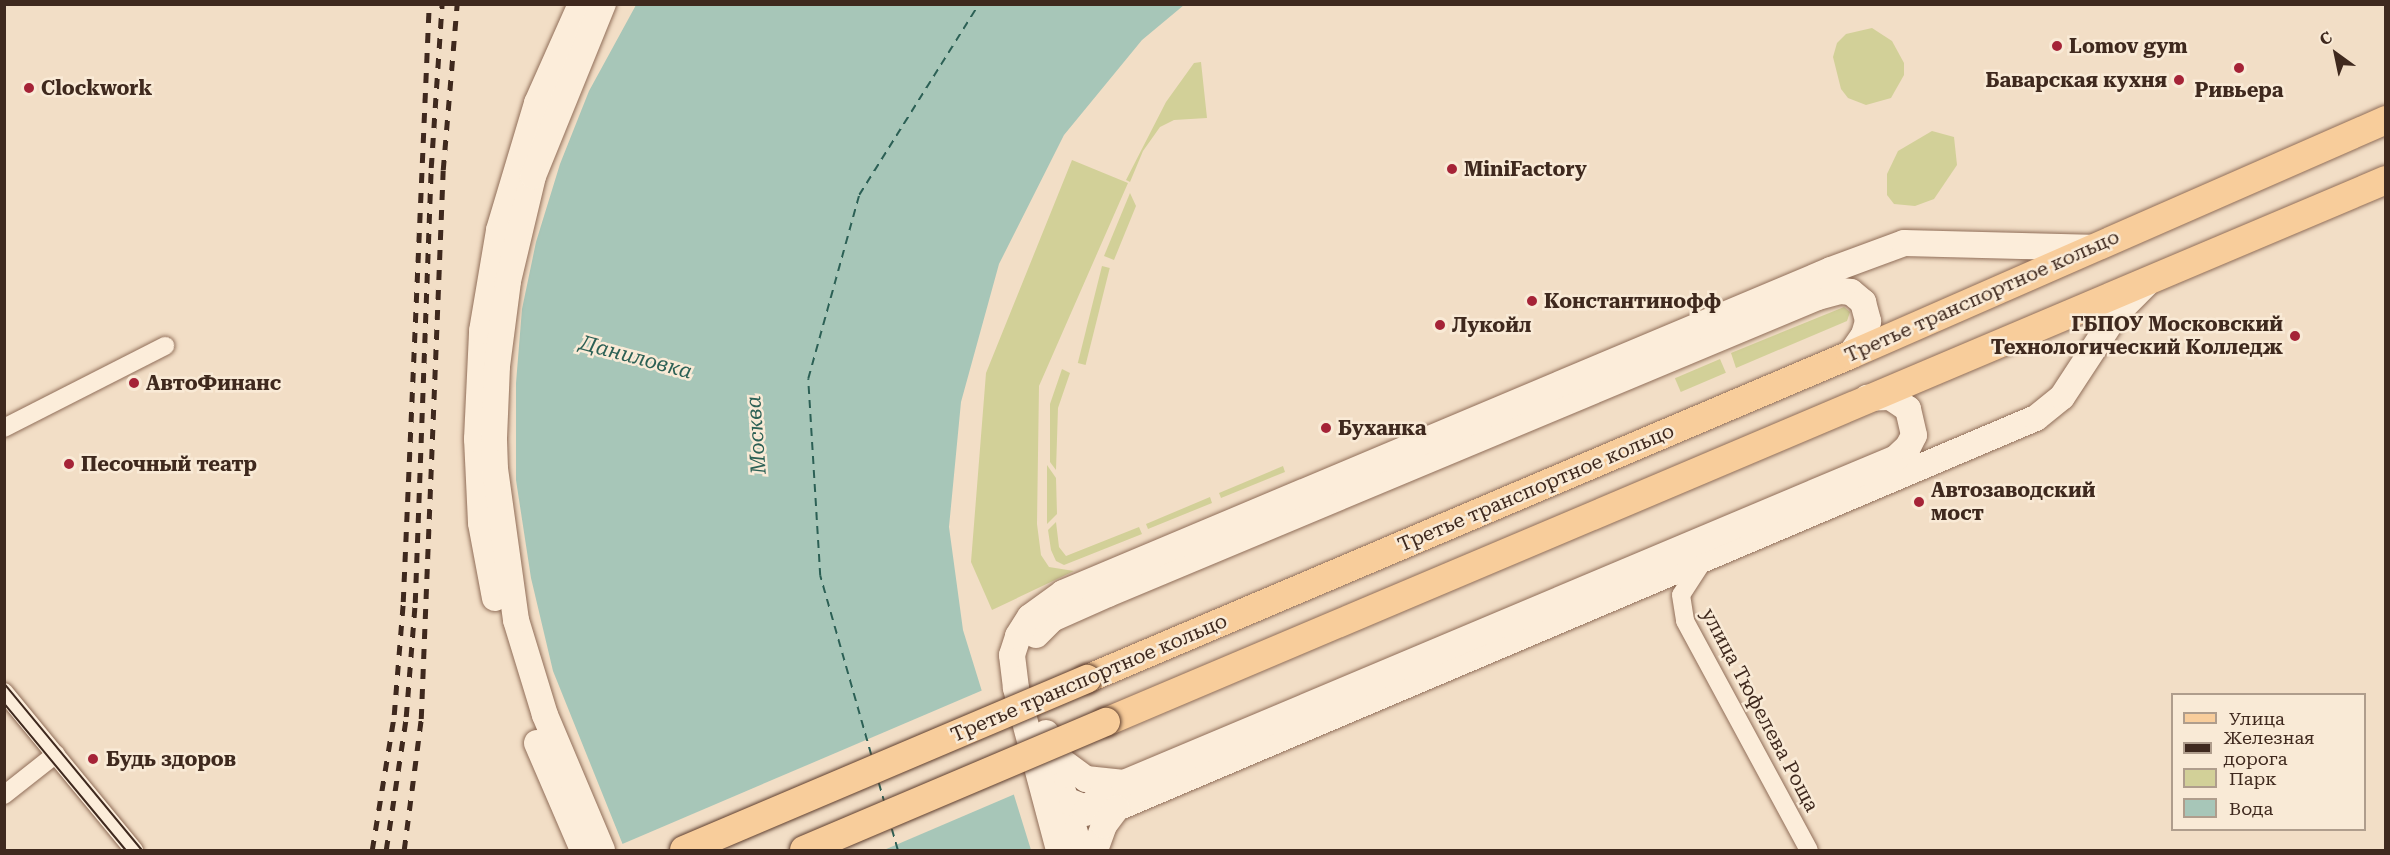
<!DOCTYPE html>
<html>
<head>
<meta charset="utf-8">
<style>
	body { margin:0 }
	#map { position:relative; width:2390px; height:855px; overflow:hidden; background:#f2dec6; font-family:"Roboto Serif",serif }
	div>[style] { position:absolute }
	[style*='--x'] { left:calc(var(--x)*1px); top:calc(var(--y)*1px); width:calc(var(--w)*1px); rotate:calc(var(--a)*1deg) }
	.green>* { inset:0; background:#d2d098; transform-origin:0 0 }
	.water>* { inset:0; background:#a7c6b8 }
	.pier>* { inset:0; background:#f2dec6 }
	.ferry>* { height:1.5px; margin-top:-0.75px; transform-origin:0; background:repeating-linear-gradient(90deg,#2c6055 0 8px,transparent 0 14px) }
	.roads { filter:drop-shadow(0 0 2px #906e59) drop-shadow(0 0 2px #906e59) }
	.street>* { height:18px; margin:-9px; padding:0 9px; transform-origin:9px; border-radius:9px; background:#fcedda }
	.secondary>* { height:26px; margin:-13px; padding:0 13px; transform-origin:13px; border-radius:13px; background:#fcedda }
	.primary>* { height:28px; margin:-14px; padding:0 14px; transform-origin:14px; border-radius:14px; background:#f8cd9b }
	.tram>* { height:1.5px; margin:-0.75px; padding:0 0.75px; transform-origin:0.75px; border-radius:0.75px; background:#3f291e }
	.rail>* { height:4.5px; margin-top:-2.25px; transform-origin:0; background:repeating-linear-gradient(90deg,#3f291e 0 10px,transparent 0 20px) }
	.bridges { filter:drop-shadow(0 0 2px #5d3d2d) drop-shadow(0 0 2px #5d3d2d) }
	.primary-bridge>* { height:28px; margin:-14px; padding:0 14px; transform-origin:14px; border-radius:14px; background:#f8cd9b }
	.dots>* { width:16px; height:16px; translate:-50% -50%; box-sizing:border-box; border:3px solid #f9ead6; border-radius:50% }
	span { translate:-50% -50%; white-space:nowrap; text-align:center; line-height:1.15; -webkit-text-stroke:5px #f9ead6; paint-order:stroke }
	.poi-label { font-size:20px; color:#3f291e; font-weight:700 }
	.left { translate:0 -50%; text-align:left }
	.right { translate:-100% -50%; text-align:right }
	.street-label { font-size:20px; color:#3f291e }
	.water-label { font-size:21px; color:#2c6055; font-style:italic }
	.frame { position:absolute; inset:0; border:6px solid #3f291e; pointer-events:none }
	.legend { position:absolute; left:2171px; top:693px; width:195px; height:138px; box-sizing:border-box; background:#f9ead6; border:2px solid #af9d8c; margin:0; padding:8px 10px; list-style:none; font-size:18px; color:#3f291e }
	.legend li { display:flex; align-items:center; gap:12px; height:30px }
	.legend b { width:30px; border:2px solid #af9d8c }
	.north { position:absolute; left:2306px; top:24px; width:60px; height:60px; -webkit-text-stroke:4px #f9ead6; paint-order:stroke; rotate:327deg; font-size:16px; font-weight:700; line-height:24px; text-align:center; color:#3f291e }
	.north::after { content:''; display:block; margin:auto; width:21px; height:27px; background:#3f291e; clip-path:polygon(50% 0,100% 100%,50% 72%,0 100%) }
</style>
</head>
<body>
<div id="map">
	<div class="green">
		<div style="clip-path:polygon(1872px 28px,1892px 41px,1904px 63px,1904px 75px,1891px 98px,1866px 105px,1848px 98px,1841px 89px,1833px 57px,1837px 43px,1846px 34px)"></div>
		<div style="clip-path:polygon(1201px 62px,1207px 118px,1174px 120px,1160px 127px,1143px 151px,1130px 182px,1126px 180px,1166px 102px,1194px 63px)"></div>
		<div style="clip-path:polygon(1932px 131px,1954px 137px,1957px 165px,1934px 199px,1915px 206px,1894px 204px,1887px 195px,1887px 174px,1898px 151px)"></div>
		<div style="clip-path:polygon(1072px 160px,1128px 183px,1039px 386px,1037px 524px,1041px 555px,1049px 567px,1074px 571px,992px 610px,971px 562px,986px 373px)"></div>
		<div style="clip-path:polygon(1130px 193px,1136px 206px,1114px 260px,1104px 256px)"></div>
		<div style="left:1102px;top:266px;width:8px;height:100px;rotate:14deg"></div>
		<div style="clip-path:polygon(1844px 307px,1850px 312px,1847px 321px,1736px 368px,1731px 353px)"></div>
		<div style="left:1720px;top:359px;width:15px;height:49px;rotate:67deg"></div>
		<div style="clip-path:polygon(1062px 369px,1070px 373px,1058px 408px,1056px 470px,1050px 462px,1050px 404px)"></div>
		<div style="clip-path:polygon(1047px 465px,1056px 478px,1057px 514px,1047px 524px)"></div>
		<div style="clip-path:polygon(1283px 466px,1285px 472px,1221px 498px,1219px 493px)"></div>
		<div style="clip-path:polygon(1210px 497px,1212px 503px,1148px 529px,1146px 524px)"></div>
		<div style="clip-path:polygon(1056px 522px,1059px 547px,1066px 556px,1139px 527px,1142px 534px,1064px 565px,1056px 561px,1051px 550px,1048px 530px)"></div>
	</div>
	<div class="water">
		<div style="clip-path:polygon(636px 5px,1184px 5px,1142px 40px,1064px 135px,999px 264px,961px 402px,949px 527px,963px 630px,1031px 850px,625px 850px,553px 671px,531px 578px,516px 480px,516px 383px,522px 309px,536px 242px,560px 164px,589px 91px)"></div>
	</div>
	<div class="pier">
		<div style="clip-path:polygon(983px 690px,1015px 794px,884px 850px,622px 850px,620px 845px)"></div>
	</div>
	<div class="ferry">
		<div style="--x:871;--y:755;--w:186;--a:-105.9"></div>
		<div style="--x:820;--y:576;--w:197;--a:-93.5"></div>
		<div style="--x:808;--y:379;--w:191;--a:-74.5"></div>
		<div style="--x:859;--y:195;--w:226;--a:-57.9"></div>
		<div style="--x:879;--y:783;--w:19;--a:74"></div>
		<div style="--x:892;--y:829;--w:22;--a:74"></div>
	</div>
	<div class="roads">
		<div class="street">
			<div style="--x:4;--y:428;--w:181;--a:-27"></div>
			<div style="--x:1703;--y:561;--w:40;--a:122.9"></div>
			<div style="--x:1681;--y:595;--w:26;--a:81"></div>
			<div style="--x:1685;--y:621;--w:260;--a:61.6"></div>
			<div style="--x:4;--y:692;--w:205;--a:50.6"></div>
			<div style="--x:4;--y:795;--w:66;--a:-38.3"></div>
		</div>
		<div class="secondary">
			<div style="--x:495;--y:598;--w:76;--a:-100.6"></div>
			<div style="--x:481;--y:523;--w:84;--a:-92.7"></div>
			<div style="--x:477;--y:439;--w:108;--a:-87.3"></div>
			<div style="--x:482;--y:331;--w:102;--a:-80.4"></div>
			<div style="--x:499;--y:230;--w:133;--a:-73.3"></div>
			<div style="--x:537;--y:103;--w:108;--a:-66"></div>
			<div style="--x:1036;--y:635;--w:23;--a:-45"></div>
			<div style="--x:1052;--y:619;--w:61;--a:-24.1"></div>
			<div style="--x:1108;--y:594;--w:770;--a:-22.7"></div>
			<div style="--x:1818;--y:297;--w:24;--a:-15"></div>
			<div style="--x:1841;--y:291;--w:10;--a:6"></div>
			<div style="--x:1851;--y:292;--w:16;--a:40"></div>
			<div style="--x:1863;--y:302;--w:20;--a:75"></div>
			<div style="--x:1868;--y:321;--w:15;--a:106"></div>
			<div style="--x:1864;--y:335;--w:24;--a:125"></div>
			<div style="--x:1046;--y:733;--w:122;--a:73.8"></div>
			<div style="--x:537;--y:743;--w:116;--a:66.7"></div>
			<div style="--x:1052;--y:754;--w:42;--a:36.3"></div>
			<div style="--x:1086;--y:779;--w:38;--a:6"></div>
			<div style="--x:1042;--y:781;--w:30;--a:40"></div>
			<div style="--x:1065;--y:800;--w:25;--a:21"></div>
			<div style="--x:1088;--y:809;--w:29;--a:-2"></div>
			<div style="--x:1117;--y:808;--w:998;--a:-23"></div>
			<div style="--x:2036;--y:418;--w:33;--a:-39"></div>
			<div style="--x:2062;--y:397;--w:100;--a:-56.8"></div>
			<div style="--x:2117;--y:313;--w:42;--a:-45"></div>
			<div style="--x:1085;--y:813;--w:13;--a:-51"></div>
			<div style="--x:1093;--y:803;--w:37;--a:-33"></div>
			<div style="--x:1124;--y:783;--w:838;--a:-22.83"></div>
			<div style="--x:1896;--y:458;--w:16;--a:-43"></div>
			<div style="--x:1908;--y:447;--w:13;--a:-63"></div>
			<div style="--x:1914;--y:435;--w:27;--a:-103"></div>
			<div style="--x:1908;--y:409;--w:22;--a:-146"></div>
			<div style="--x:1890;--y:397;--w:23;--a:178"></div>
			<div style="--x:602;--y:850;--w:147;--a:-112.9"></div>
			<div style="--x:545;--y:715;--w:99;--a:-107"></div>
			<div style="--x:516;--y:620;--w:152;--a:-97.9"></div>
			<div style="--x:495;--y:469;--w:31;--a:-92"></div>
			<div style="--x:494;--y:438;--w:72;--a:-87.6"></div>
			<div style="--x:497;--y:366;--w:86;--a:-82.6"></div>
			<div style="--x:508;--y:281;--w:108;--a:-76.6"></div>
			<div style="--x:533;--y:176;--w:186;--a:-67.9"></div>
			<div style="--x:1059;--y:850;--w:168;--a:-104.9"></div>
			<div style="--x:1016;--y:688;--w:33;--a:-97"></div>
			<div style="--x:1012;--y:655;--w:20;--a:-72"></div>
			<div style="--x:1018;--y:636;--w:22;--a:-58"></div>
			<div style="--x:1030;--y:617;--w:41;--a:-36"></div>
			<div style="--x:1063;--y:593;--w:833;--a:-22.81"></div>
			<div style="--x:1831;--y:270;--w:78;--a:-20.3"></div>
			<div style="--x:1904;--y:243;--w:186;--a:1.5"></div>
			<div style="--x:1095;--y:850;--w:27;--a:-70"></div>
			<div style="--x:1104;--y:825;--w:21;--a:-53"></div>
		</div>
		<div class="primary">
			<div style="--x:1087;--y:679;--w:829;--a:-23.01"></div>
			<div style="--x:1850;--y:355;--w:585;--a:-23.67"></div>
			<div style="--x:1106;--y:722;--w:1390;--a:-22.95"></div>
		</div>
	</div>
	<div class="tram">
		<div style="--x:4;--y:683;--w:217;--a:50.4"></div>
		<div style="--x:4;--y:703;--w:191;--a:50.3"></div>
	</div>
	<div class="rail">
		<div style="--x:372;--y:850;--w:137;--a:-80.7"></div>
		<div style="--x:394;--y:715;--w:113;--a:-85.4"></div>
		<div style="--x:403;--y:602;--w:599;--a:-87.51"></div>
		<div style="--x:386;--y:850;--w:134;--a:-81.4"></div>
		<div style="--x:406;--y:717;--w:114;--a:-85.5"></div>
		<div style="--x:415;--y:603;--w:435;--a:-87.9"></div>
		<div style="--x:431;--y:168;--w:164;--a:-86.2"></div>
		<div style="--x:404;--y:850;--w:132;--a:-82.6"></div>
		<div style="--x:421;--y:719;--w:549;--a:-87.71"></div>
		<div style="--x:443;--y:170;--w:167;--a:-85.2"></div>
	</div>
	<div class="bridges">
		<div class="primary-bridge">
			<div style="--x:684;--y:850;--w:438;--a:-23"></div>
			<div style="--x:804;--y:850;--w:328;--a:-23"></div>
		</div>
	</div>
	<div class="dots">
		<div style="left:2057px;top:46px;background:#a52337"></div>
		<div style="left:2239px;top:68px;background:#a52337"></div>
		<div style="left:2179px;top:80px;background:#a52337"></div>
		<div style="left:29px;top:88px;background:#a52337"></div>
		<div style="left:1452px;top:169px;background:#a52337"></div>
		<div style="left:1532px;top:301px;background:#a52337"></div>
		<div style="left:1440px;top:325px;background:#a52337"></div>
		<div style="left:2295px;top:336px;background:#a52337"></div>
		<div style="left:134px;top:383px;background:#a52337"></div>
		<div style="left:1326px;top:428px;background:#a52337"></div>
		<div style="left:69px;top:464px;background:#a52337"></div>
		<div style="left:1919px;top:502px;background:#a52337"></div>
		<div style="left:93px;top:759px;background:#a52337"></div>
	</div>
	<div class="poi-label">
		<span class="left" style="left:2069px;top:46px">Lomov gym</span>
		<span class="right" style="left:2167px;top:80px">Баварская кухня</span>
		<span class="left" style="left:41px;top:88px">Clockwork</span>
		<span style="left:2239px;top:90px">Ривьера</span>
		<span class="left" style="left:1464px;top:169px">MiniFactory</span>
		<span class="left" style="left:1544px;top:301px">Константинофф</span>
		<span class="right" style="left:2283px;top:336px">ГБПОУ Московский<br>Технологический Колледж</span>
		<span class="left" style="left:1452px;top:325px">Лукойл</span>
		<span class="left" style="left:146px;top:383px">АвтоФинанс</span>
		<span class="left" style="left:1338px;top:428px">Буханка</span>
		<span class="left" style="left:81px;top:464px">Песочный театр</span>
		<span class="left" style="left:1931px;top:502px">Автозаводский<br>мост</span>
		<span class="left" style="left:106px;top:759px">Будь здоров</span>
	</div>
	<div class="street-label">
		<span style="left:1982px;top:296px;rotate:-24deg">Третье транспортное кольцо</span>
		<span style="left:1536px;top:488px;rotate:-23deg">Третье транспортное кольцо</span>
		<span style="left:1089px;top:678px;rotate:-23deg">Третье транспортное кольцо</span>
		<span style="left:1760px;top:710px;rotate:62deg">улица Тюфелева Роща</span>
	</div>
	<div class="water-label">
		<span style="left:636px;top:357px;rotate:15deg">Даниловка</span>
		<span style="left:756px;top:435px;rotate:-94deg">Москва</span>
	</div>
	<div class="frame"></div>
	<ul class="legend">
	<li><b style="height:8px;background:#f8cd9b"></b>Улица</li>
	<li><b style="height:8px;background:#3f291e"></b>Железная дорога</li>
	<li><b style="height:16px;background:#d2d098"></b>Парк</li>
	<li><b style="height:16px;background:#a7c6b8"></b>Вода</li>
	</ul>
	<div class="north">С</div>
</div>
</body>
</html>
